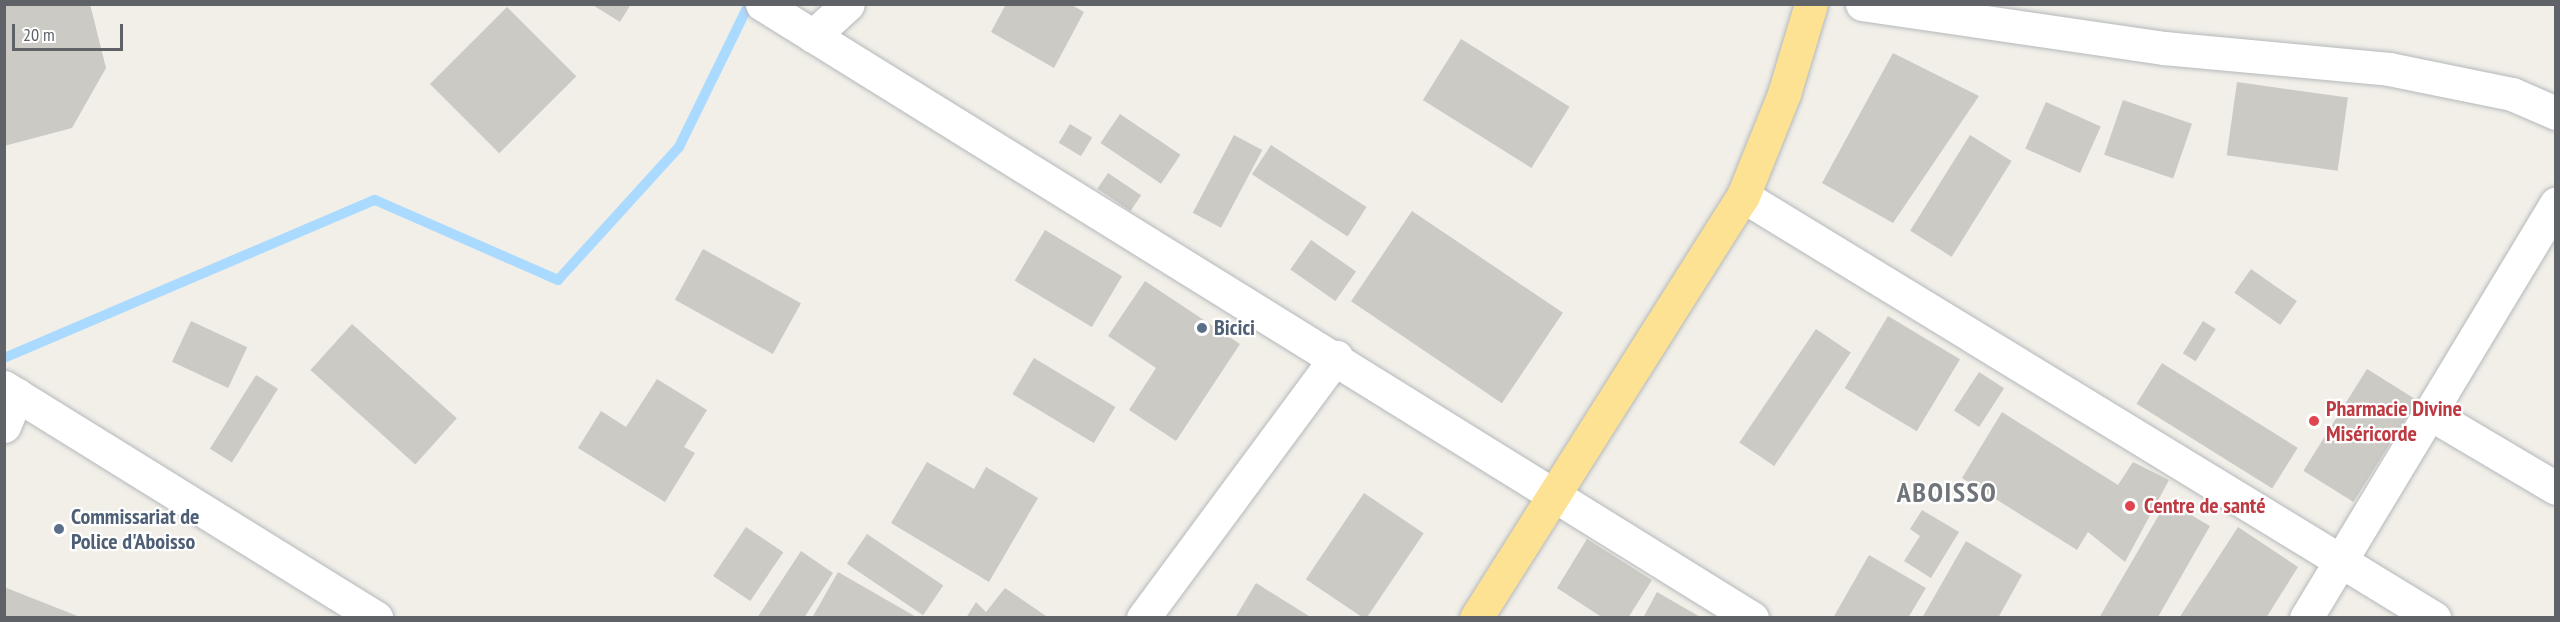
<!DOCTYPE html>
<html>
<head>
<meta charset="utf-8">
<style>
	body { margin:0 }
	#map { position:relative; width:2560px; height:622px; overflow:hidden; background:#f1efe8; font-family:"PT Sans Narrow",sans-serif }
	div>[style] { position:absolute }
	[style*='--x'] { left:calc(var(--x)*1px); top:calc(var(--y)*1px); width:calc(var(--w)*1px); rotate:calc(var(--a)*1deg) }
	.stream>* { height:10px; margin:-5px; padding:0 5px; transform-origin:5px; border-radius:5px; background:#aadaff }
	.building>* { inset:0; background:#cccac5; transform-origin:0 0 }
	.roads { filter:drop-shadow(0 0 2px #b5b8bc) drop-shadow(0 0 2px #b5b8bc) }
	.street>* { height:33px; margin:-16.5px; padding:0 16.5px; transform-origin:16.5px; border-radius:16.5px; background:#fff }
	.secondary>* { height:33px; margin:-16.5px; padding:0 16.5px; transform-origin:16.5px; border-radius:16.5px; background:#fff }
	.highway>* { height:33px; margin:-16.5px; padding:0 16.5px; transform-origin:16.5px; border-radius:16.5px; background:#fde293 }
	.dots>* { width:16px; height:16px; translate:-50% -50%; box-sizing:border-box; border:3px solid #fff; border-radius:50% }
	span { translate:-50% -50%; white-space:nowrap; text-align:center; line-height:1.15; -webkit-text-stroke:4.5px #fff; paint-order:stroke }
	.service-label { font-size:22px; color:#4e5e75; font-weight:700 }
	.left { translate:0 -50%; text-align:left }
	.health-label { font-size:22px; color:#be3a42; font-weight:700 }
	.district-label { font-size:28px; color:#70757a; font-weight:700; letter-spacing:1.5px }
	.frame { position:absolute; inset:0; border:6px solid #5f6368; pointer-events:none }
	.scale { position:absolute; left:12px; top:24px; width:111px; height:27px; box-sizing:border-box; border:3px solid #5f6368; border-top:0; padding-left:8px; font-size:18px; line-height:21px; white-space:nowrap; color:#5f6368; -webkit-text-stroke:4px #fff; paint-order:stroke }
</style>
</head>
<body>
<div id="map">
	<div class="stream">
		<div style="--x:4;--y:358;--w:403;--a:-23.1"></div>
		<div style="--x:375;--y:200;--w:200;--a:23.6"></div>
		<div style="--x:558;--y:280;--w:180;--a:-47.7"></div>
		<div style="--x:679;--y:147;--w:159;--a:-63.9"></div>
	</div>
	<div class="building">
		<div style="clip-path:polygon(4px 4px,90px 4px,106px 68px,72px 128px,4px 146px)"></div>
		<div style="clip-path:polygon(591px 4px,631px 4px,620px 22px)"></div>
		<div style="clip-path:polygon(1006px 4px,1070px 4px,1084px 12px,1054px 68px,991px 32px)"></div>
		<div style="left:507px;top:7px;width:98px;height:109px;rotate:45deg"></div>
		<div style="left:1461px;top:39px;width:128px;height:72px;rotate:32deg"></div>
		<div style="clip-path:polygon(1893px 53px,1979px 96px,1893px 223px,1822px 183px)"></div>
		<div style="left:2237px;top:82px;width:112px;height:74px;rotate:8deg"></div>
		<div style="left:2123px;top:100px;width:73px;height:58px;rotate:19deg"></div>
		<div style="left:2046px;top:102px;width:60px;height:51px;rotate:24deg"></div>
		<div style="left:1120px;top:114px;width:73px;height:35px;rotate:34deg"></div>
		<div style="left:1070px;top:124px;width:26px;height:22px;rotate:31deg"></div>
		<div style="left:1234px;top:135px;width:32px;height:88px;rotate:28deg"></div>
		<div style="left:1970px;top:135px;width:49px;height:113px;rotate:32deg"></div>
		<div style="left:1271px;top:145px;width:114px;height:35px;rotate:33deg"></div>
		<div style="left:1108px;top:173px;width:40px;height:19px;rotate:34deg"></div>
		<div style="left:1412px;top:211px;width:182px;height:109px;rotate:34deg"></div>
		<div style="left:1045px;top:230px;width:90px;height:59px;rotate:31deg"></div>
		<div style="left:1311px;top:240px;width:55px;height:36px;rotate:35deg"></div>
		<div style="left:703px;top:249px;width:112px;height:58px;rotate:29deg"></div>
		<div style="left:2251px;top:269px;width:56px;height:29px;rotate:35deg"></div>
		<div style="clip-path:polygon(1145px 281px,1240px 344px,1176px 441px,1129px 410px,1156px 368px,1108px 336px)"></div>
		<div style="left:1888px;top:316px;width:84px;height:84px;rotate:31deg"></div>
		<div style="left:191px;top:321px;width:62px;height:45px;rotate:25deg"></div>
		<div style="left:2203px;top:321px;width:15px;height:38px;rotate:32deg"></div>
		<div style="left:352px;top:324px;width:141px;height:62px;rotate:42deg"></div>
		<div style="left:1816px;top:329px;width:42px;height:137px;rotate:34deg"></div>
		<div style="left:1034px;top:358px;width:95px;height:42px;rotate:31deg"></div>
		<div style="left:2162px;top:363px;width:160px;height:48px;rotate:32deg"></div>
		<div style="left:2367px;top:369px;width:59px;height:120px;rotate:32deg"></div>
		<div style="left:1979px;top:372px;width:30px;height:46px;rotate:33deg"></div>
		<div style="left:256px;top:375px;width:26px;height:87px;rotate:32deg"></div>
		<div style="clip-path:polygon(657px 379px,707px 410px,684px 447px,695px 453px,665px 502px,578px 448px,601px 411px,626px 427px)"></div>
		<div style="clip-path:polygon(2002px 412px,2118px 485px,2133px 462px,2169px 480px,2125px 562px,2088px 532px,2077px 550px,1962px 478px)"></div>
		<div style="clip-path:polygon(927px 462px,974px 489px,986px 467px,1038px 498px,989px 582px,891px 523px)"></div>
		<div style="left:1364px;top:493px;width:72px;height:104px;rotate:34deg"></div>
		<div style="clip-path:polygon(2167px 501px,2210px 526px,2158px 617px,2099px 618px)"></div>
		<div style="clip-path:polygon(1922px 510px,1959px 532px,1931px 578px,1904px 561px,1920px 536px,1910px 529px)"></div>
		<div style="left:746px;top:527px;width:45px;height:59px;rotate:34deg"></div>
		<div style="clip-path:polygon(2238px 527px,2298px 567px,2266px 618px,2179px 618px)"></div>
		<div style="left:867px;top:534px;width:92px;height:36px;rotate:34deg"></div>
		<div style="clip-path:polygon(1587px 539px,1652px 580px,1628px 618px,1603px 618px,1557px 588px)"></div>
		<div style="clip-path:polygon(1966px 541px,2022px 575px,1998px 618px,1922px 618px)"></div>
		<div style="clip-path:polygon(801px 551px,833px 573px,804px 618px,757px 618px)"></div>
		<div style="clip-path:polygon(1869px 555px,1926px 588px,1908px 618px,1833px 618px)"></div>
		<div style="clip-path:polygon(838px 572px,918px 618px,812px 618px)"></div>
		<div style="clip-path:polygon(1256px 583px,1312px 618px,1235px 618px)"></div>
		<div style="clip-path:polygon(4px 587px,80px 617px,79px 618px,4px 618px)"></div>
		<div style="clip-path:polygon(1005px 588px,1049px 618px,966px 618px,976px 602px,986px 612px)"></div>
		<div style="clip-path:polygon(1657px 592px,1702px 618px,1643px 618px)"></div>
	</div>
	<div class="roads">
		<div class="street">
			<div style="--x:762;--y:4;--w:1165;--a:31.81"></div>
			<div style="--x:1862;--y:4;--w:305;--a:8.3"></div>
			<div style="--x:2164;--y:48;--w:226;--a:5.3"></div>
			<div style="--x:2389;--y:69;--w:126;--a:11.5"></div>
			<div style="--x:2512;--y:94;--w:48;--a:23.4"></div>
			<div style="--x:813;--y:36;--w:47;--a:-42.4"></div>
			<div style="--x:1743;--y:196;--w:810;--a:31.41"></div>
			<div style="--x:2429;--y:413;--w:147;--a:30.6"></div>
			<div style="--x:4;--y:426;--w:34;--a:-67"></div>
			<div style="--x:1143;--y:618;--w:325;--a:-53.5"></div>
			<div style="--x:2306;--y:618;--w:484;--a:-58.9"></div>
		</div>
		<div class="secondary">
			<div style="--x:4;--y:387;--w:438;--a:31.8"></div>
		</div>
		<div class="highway">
			<div style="--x:1476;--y:618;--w:499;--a:-57.7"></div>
			<div style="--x:1743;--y:196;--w:110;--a:-68.1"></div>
			<div style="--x:1784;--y:94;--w:94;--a:-73.3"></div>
		</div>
	</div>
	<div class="dots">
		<div style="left:1202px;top:328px;background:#5c6f8a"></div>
		<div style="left:2314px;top:421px;background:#e0444e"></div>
		<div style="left:2130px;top:506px;background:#e0444e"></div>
		<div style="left:59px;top:529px;background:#5c6f8a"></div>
	</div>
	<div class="service-label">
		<span class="left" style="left:1214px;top:328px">Bicici</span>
		<span class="left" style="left:71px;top:529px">Commissariat de<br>Police d'Aboisso</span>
	</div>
	<div class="health-label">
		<span class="left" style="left:2326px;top:421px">Pharmacie Divine<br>Miséricorde</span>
		<span class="left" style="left:2144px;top:506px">Centre de santé</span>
	</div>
	<div class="district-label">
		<span style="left:1947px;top:492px">ABOISSO</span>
	</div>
	<div class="frame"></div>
	<div class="scale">20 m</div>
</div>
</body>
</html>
